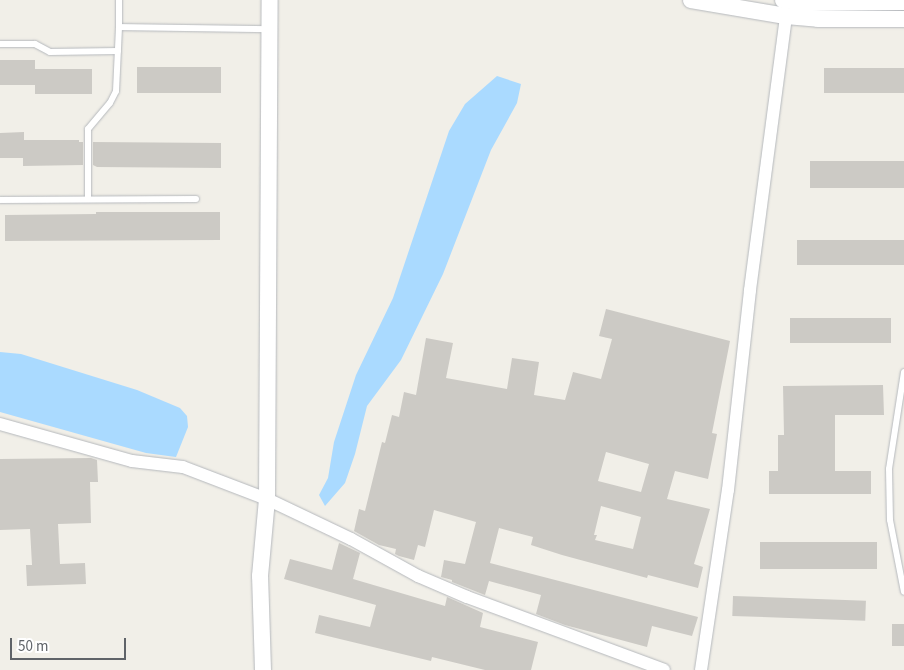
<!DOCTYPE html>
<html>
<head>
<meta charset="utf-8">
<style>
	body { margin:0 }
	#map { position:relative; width:904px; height:670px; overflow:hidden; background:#f1efe8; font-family:"Source Sans 3",sans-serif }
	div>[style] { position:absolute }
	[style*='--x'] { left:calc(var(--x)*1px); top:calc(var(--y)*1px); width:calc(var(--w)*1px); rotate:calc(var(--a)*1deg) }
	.water>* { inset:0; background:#aadaff }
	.building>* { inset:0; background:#cccac5; transform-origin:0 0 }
	.roads { filter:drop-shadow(0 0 1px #b5b8bc) drop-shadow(0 0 1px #b5b8bc) }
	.lane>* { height:6px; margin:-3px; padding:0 3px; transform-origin:3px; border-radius:3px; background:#fff }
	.street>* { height:12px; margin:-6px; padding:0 6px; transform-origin:6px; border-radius:6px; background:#fff }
	.secondary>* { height:16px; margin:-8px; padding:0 8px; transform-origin:8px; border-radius:8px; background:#fff }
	span { translate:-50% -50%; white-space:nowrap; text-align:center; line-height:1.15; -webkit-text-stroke:4.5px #fff; paint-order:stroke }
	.scale { position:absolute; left:10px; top:638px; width:116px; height:22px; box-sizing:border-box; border:2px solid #5f6368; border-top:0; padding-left:6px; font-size:15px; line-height:18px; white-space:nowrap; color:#5f6368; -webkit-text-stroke:4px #fff; paint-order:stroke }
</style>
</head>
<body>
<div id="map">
	<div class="water">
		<div style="clip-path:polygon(497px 76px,521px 84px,517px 103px,491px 150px,443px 274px,401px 360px,367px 406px,355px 454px,345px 483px,325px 506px,319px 495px,328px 478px,334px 442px,356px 375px,393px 298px,449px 131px,465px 104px)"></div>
		<div style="clip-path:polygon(0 352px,21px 354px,137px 390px,180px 408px,187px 416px,188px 427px,176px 457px,146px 453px,0 412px)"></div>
	</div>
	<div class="building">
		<div style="clip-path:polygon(0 60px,35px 60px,35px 69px,92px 69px,92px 94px,35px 94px,35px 85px,0 85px)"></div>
		<div style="left:221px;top:67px;width:26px;height:84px;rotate:90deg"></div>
		<div style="left:904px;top:68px;width:25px;height:80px;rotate:90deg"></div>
		<div style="clip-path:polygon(24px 132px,24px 140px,79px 140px,79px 142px,83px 142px,83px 165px,23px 166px,23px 158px,0 158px,0 133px)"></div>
		<div style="clip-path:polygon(93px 142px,221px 143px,221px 168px,97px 167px,93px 165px)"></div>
		<div style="left:810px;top:161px;width:94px;height:27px"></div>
		<div style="clip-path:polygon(96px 212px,220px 212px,220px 240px,5px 241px,5px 215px,96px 214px)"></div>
		<div style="left:797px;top:240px;width:107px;height:25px"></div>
		<div style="clip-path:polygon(evenodd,606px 309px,730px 341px,712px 433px,717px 434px,708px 479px,675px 471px,667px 499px,710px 509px,694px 564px,703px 567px,698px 588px,648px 575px,647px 578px,562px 555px,531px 545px,533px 537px,499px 528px,490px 563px,698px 617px,692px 636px,652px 626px,647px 647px,565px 625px,536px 614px,541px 595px,489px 581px,485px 595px,452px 582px,452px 580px,441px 577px,444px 560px,465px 564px,476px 522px,434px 510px,425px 547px,418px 545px,414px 560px,399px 556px,395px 554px,396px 549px,379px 545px,354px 531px,359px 509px,365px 511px,382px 442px,385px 443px,392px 415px,399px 417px,404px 392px,416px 395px,426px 338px,453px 343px,446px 378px,507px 389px,512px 358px,539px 362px,534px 395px,565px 400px,573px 372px,601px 379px,612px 339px,599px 336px,606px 309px,606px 452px,649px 464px,641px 492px,598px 481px,606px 452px,606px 309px,601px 506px,641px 517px,633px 549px,595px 540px,597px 535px,594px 535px,601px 506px)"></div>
		<div style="left:790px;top:318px;width:101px;height:25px"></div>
		<div style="clip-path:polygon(883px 385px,884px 415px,835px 415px,835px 471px,871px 471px,871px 494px,769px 494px,769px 471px,778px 471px,778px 435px,784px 435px,783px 386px)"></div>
		<div style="clip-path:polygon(91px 458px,97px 460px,98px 482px,90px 482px,91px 523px,58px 524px,60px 564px,85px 563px,86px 584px,27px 586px,26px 565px,32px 565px,30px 529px,0 530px,0 459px)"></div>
		<div style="left:760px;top:542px;width:117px;height:27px"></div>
		<div style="clip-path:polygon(339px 543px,360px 553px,353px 579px,445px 606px,447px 597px,483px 613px,480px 627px,538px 642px,531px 670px,485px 670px,432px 657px,431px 661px,315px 633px,319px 615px,370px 627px,376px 605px,284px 579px,290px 559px,332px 570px)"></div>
		<div style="left:733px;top:596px;width:133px;height:20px;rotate:2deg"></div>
		<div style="left:892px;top:624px;width:12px;height:22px"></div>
	</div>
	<div class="roads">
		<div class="lane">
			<div style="--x:119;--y:0;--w:27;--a:90"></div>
			<div style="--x:0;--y:44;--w:35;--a:0"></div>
			<div style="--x:35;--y:44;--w:17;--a:28"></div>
			<div style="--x:50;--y:52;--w:68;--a:-0.8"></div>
			<div style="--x:88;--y:199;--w:70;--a:-90"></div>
			<div style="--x:88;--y:129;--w:34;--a:-50"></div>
			<div style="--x:110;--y:103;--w:13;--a:-63"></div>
			<div style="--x:116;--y:91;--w:64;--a:-87.3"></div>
			<div style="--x:119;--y:27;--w:150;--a:0.8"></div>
			<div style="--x:0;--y:200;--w:196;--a:-0.3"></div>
			<div style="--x:904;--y:372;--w:98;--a:98.8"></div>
			<div style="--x:889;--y:469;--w:51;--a:88.9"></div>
			<div style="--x:890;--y:520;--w:73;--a:79"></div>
		</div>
		<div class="street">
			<div style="--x:0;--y:424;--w:137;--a:15.7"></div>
			<div style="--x:132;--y:461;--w:51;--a:6.7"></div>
			<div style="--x:183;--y:467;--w:90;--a:20.9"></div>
			<div style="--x:267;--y:499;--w:93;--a:25.5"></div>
			<div style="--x:351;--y:539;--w:77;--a:28.9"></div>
			<div style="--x:418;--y:576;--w:53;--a:23.2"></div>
			<div style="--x:467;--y:597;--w:210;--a:20.3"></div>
			<div style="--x:701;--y:670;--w:182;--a:-81.5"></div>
			<div style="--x:728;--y:490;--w:201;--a:-83.7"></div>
			<div style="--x:750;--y:290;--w:276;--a:-82.5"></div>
		</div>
		<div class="secondary">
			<div style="--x:691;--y:0;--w:96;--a:9.6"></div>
			<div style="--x:786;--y:16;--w:32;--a:5"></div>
			<div style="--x:818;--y:19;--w:86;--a:0"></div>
			<div style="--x:783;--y:0;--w:25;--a:7"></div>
			<div style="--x:808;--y:3;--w:96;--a:-0.6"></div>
			<div style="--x:263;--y:670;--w:94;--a:-91.8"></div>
			<div style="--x:260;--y:576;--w:77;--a:-84.8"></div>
			<div style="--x:267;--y:499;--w:499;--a:-89.7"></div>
		</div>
	</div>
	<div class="scale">50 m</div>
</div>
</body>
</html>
